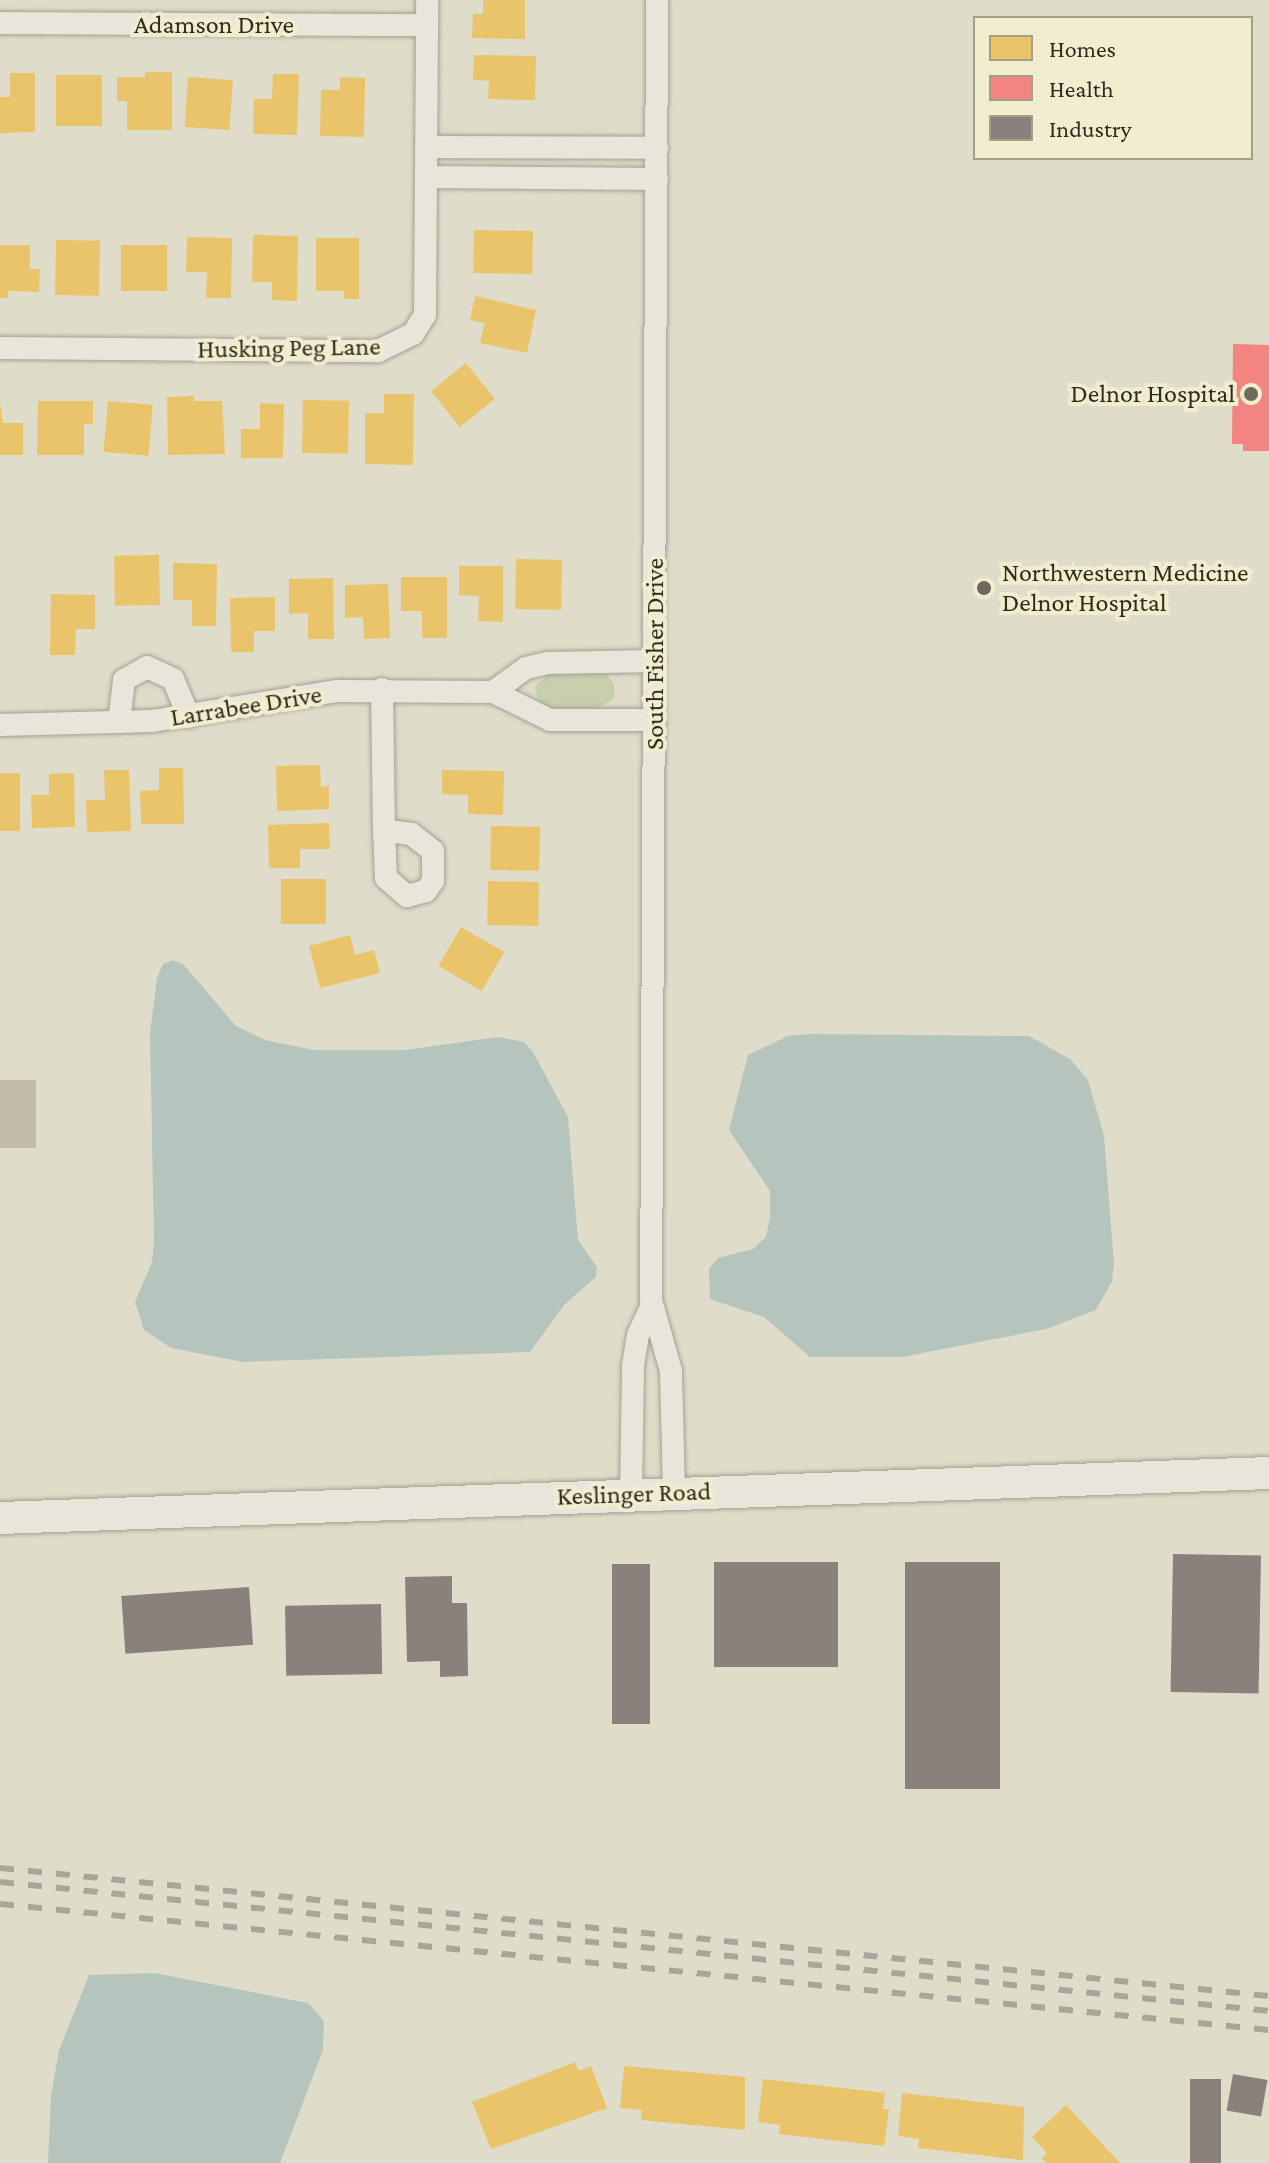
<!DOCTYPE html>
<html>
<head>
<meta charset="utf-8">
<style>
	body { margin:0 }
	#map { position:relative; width:1269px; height:2163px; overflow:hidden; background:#dfddca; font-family:"Crimson Pro",serif }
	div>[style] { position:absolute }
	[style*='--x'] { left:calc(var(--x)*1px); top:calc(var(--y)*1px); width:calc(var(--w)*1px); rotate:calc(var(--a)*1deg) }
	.green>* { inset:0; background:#c8cfad }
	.water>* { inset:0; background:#b5c5be }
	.homes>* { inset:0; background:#e9c46a; transform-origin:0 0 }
	.health>* { inset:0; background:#f28482 }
	.industry>* { inset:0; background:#8a817c; transform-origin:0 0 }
	.building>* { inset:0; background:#c2bdab; transform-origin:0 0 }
	.roads { filter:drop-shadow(0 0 2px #a4a193) drop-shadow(0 0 2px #a4a193) }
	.minor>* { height:22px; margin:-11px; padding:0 11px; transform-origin:11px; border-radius:11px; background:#e8e6db }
	.secondary>* { height:32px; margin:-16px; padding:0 16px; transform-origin:16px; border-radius:16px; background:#e8e6db }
	.rail>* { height:6px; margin-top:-3px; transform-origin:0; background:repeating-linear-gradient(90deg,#a7a69b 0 14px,transparent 0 28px) }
	.dots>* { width:22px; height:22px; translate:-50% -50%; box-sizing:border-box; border:4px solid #f0eecf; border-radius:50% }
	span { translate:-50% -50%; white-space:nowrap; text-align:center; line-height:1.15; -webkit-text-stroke:8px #f0eecf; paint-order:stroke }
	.street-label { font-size:26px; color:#312b1d }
	.poi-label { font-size:26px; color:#312b1d }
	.right { translate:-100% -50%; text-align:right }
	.left { translate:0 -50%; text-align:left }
	.legend { position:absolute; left:973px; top:16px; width:280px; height:144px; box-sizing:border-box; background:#f0eecf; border:2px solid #a4a088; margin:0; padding:10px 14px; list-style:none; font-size:24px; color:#312b1d }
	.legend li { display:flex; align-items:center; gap:16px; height:40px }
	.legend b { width:40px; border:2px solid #a4a088 }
</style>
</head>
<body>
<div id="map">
	<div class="green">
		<div style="clip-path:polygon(551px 672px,606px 674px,614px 684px,614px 698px,599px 708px,548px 708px,538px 700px,535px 686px)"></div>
	</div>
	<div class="water">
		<div style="clip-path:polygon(173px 960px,184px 965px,236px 1026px,265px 1040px,314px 1050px,405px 1050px,498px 1037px,524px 1042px,533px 1052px,568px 1117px,578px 1240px,597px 1267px,596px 1277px,565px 1304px,530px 1352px,243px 1362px,171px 1348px,144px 1330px,135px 1302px,152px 1262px,154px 1241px,150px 1033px,157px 978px,163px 964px)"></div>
		<div style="clip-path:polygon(811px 1034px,1029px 1036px,1070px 1059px,1088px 1080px,1104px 1136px,1114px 1264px,1112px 1281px,1096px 1310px,1046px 1329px,902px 1357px,810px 1357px,764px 1317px,710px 1299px,709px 1269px,718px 1258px,753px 1249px,766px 1237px,770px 1216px,770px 1191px,729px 1130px,748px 1055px,788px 1036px)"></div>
		<div style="clip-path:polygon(154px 1973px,308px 2003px,324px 2021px,323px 2050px,280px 2163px,48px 2163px,51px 2096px,59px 2050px,89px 1975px)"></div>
	</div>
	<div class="homes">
		<div style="clip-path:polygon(483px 0,525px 0,525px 39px,472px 38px,473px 14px,483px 14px)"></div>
		<div style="clip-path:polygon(474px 55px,536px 56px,535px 100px,488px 99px,489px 81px,473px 80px)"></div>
		<div style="clip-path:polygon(145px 72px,172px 72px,172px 130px,127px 130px,127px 101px,117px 101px,117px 77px,145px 77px)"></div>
		<div style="clip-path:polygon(10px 73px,35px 73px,35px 132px,0 133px,0 97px,10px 97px)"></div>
		<div style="clip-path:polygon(273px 74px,299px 74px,297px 135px,253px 134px,254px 99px,272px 99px)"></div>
		<div style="left:102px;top:75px;width:51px;height:46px;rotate:90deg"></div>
		<div style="left:188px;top:77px;width:45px;height:50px;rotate:4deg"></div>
		<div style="clip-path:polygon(340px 77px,365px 78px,364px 137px,320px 136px,321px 90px,340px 90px)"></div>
		<div style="left:474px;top:230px;width:59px;height:43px;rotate:1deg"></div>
		<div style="clip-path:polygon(253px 235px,298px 236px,297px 301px,272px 300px,272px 282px,252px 282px)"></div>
		<div style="clip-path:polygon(187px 237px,232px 238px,231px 298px,206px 298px,207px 272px,186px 272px)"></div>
		<div style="clip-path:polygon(316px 238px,359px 238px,359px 299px,344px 299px,344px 291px,316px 291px)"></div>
		<div style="left:56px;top:240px;width:44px;height:55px;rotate:1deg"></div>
		<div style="clip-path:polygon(0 245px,30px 245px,30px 269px,40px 269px,39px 292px,8px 291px,8px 298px,0 298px)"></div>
		<div style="left:121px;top:245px;width:46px;height:46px"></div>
		<div style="clip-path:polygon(475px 296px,536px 310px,527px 353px,480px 343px,485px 323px,470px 320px)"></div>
		<div style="left:466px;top:363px;width:46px;height:45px;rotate:51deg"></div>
		<div style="clip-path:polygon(384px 394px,414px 394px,413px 465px,365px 464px,365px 413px,384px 413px)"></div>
		<div style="clip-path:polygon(194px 396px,194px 401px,222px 401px,225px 454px,168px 455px,167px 397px)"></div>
		<div style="left:303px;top:400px;width:46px;height:53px;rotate:1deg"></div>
		<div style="clip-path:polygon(38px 401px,93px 401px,93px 424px,84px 424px,84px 455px,37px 455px)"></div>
		<div style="left:108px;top:401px;width:45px;height:51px;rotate:5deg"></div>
		<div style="clip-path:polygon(0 402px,3px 423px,23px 423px,23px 455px,0 455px)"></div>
		<div style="clip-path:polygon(260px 403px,284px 404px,283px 458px,241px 458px,241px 429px,260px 429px)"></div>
		<div style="left:159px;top:555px;width:50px;height:45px;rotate:89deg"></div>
		<div style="left:516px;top:559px;width:46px;height:50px;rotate:1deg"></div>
		<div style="clip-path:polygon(173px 563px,217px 564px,216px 626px,192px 626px,192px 600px,173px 600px)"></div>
		<div style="clip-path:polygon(459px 566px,503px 566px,503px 622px,478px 621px,479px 596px,459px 595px)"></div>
		<div style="clip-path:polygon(401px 577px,447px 577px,447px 638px,422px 638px,422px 611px,401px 611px)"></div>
		<div style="clip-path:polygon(333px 578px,334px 639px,308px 639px,308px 613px,289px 614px,289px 579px)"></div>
		<div style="clip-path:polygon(388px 584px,390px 638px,364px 639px,363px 617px,345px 618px,345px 585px)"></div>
		<div style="clip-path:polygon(51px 594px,95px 595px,95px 629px,76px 629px,75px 655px,50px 655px)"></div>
		<div style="clip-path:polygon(275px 597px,275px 631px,254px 631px,254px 652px,231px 652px,230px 598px)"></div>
		<div style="clip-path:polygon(320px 765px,321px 787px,329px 786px,329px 809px,277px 811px,276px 766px)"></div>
		<div style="clip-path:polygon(159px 768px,183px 768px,184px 824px,141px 824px,140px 791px,159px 790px)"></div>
		<div style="clip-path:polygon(104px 770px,129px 770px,131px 831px,87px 832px,86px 800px,105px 800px)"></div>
		<div style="clip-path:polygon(442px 770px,504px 771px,503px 815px,468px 814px,468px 795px,442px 794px)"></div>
		<div style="left:0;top:773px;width:20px;height:58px"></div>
		<div style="clip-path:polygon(74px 773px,75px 827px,32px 828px,31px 795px,49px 795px,49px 774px)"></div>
		<div style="clip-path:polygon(329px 823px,330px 849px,300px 849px,300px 868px,269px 868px,268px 825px)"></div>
		<div style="left:491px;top:826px;width:49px;height:44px;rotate:1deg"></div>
		<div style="left:281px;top:879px;width:45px;height:45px"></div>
		<div style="left:488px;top:881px;width:51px;height:44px;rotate:1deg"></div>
		<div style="left:461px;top:927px;width:50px;height:45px;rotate:30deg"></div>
		<div style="clip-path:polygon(350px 935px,355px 955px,374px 950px,380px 973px,320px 988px,309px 946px)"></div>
		<div style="clip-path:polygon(575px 2062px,578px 2071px,591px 2066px,607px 2108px,491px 2149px,472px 2102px)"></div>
		<div style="clip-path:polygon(624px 2066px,745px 2077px,745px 2130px,641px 2120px,642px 2110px,620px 2108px)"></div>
		<div style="clip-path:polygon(763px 2079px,885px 2093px,883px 2109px,889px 2109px,884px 2146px,779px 2134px,780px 2125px,758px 2122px)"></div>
		<div style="clip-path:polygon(902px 2093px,1024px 2107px,1023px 2160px,918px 2148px,919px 2139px,898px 2136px)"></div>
		<div style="clip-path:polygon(1066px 2105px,1120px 2163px,1046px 2163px,1042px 2158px,1047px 2153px,1032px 2137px)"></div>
	</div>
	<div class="health">
		<div style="clip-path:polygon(1233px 344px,1269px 345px,1269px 451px,1243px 451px,1243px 444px,1232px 444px)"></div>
	</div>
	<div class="industry">
		<div style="left:1173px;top:1554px;width:88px;height:138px;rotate:1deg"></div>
		<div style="left:838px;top:1562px;width:105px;height:124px;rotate:90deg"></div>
		<div style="left:905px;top:1562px;width:95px;height:227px"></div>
		<div style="left:612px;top:1564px;width:38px;height:160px"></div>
		<div style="clip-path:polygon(452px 1576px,452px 1603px,467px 1603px,468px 1676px,440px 1677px,440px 1661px,407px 1662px,405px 1577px)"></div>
		<div style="left:249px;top:1587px;width:58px;height:128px;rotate:86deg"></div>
		<div style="left:381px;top:1604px;width:70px;height:96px;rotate:89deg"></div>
		<div style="left:1233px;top:2074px;width:35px;height:37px;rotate:10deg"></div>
		<div style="left:1190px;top:2079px;width:31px;height:84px"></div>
	</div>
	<div class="building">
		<div style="left:0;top:1080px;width:36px;height:68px"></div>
	</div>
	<div class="roads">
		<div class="minor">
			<div style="--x:657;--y:0;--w:1300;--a:90.26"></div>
			<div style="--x:651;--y:1300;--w:74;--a:74.3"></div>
			<div style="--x:671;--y:1371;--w:122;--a:88.6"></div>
			<div style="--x:0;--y:23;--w:427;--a:0.3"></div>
			<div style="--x:427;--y:147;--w:230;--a:0.2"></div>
			<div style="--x:427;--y:177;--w:230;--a:0.5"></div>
			<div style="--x:0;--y:348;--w:378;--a:0.5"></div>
			<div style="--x:378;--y:351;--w:39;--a:-26"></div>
			<div style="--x:413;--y:334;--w:22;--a:-58"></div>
			<div style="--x:425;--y:315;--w:315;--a:-89.6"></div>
			<div style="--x:382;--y:689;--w:141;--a:89.2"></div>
			<div style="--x:384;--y:830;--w:48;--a:87.6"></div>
			<div style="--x:386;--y:878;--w:28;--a:41"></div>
			<div style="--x:407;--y:896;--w:20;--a:-15"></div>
			<div style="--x:426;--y:891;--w:12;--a:-55"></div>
			<div style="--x:433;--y:881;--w:30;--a:-90"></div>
			<div style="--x:433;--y:851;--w:28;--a:-142"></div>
			<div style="--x:411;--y:834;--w:27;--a:-172"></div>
			<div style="--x:655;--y:720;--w:105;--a:180"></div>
			<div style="--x:550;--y:720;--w:64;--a:-153.8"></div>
			<div style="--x:493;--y:692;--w:41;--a:-36"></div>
			<div style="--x:526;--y:668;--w:22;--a:-13"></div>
			<div style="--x:547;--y:663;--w:108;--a:-1.1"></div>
			<div style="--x:119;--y:722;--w:42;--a:-83.2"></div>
			<div style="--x:124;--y:680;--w:26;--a:-29"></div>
			<div style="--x:147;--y:667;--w:29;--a:25"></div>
			<div style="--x:173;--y:679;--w:41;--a:67.2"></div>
			<div style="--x:0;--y:725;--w:152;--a:-1.5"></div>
			<div style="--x:152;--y:721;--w:188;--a:-9.2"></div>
			<div style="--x:338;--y:691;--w:155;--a:0.4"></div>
			<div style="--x:631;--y:1495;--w:129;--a:-89.1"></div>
			<div style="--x:633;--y:1366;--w:31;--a:-81"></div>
			<div style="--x:638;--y:1335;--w:31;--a:-65"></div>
		</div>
		<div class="secondary">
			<div style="--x:0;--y:1518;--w:1270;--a:-2.03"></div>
		</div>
	</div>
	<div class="rail">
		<div style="--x:0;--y:1868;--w:1275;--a:5.76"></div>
		<div style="--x:0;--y:1882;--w:1276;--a:5.8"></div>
		<div style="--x:0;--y:1904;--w:1275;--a:5.67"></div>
	</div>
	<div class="dots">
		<div style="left:1251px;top:394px;background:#6e695a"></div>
		<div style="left:984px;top:588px;background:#6e695a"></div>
	</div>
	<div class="street-label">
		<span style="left:214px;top:25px">Adamson Drive</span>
		<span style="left:289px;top:348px;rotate:-1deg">Husking Peg Lane</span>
		<span style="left:655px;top:654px;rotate:-90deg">South Fisher Drive</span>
		<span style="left:246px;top:706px;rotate:-9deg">Larrabee Drive</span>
		<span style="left:634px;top:1494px;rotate:-2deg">Keslinger Road</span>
	</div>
	<div class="poi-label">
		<span class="right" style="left:1235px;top:394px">Delnor Hospital</span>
		<span class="left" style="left:1002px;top:588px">Northwestern Medicine<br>Delnor Hospital</span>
	</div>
	<ul class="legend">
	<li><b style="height:22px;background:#e9c46a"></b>Homes</li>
	<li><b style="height:22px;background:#f28482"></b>Health</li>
	<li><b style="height:22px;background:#8a817c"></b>Industry</li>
	</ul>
</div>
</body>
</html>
